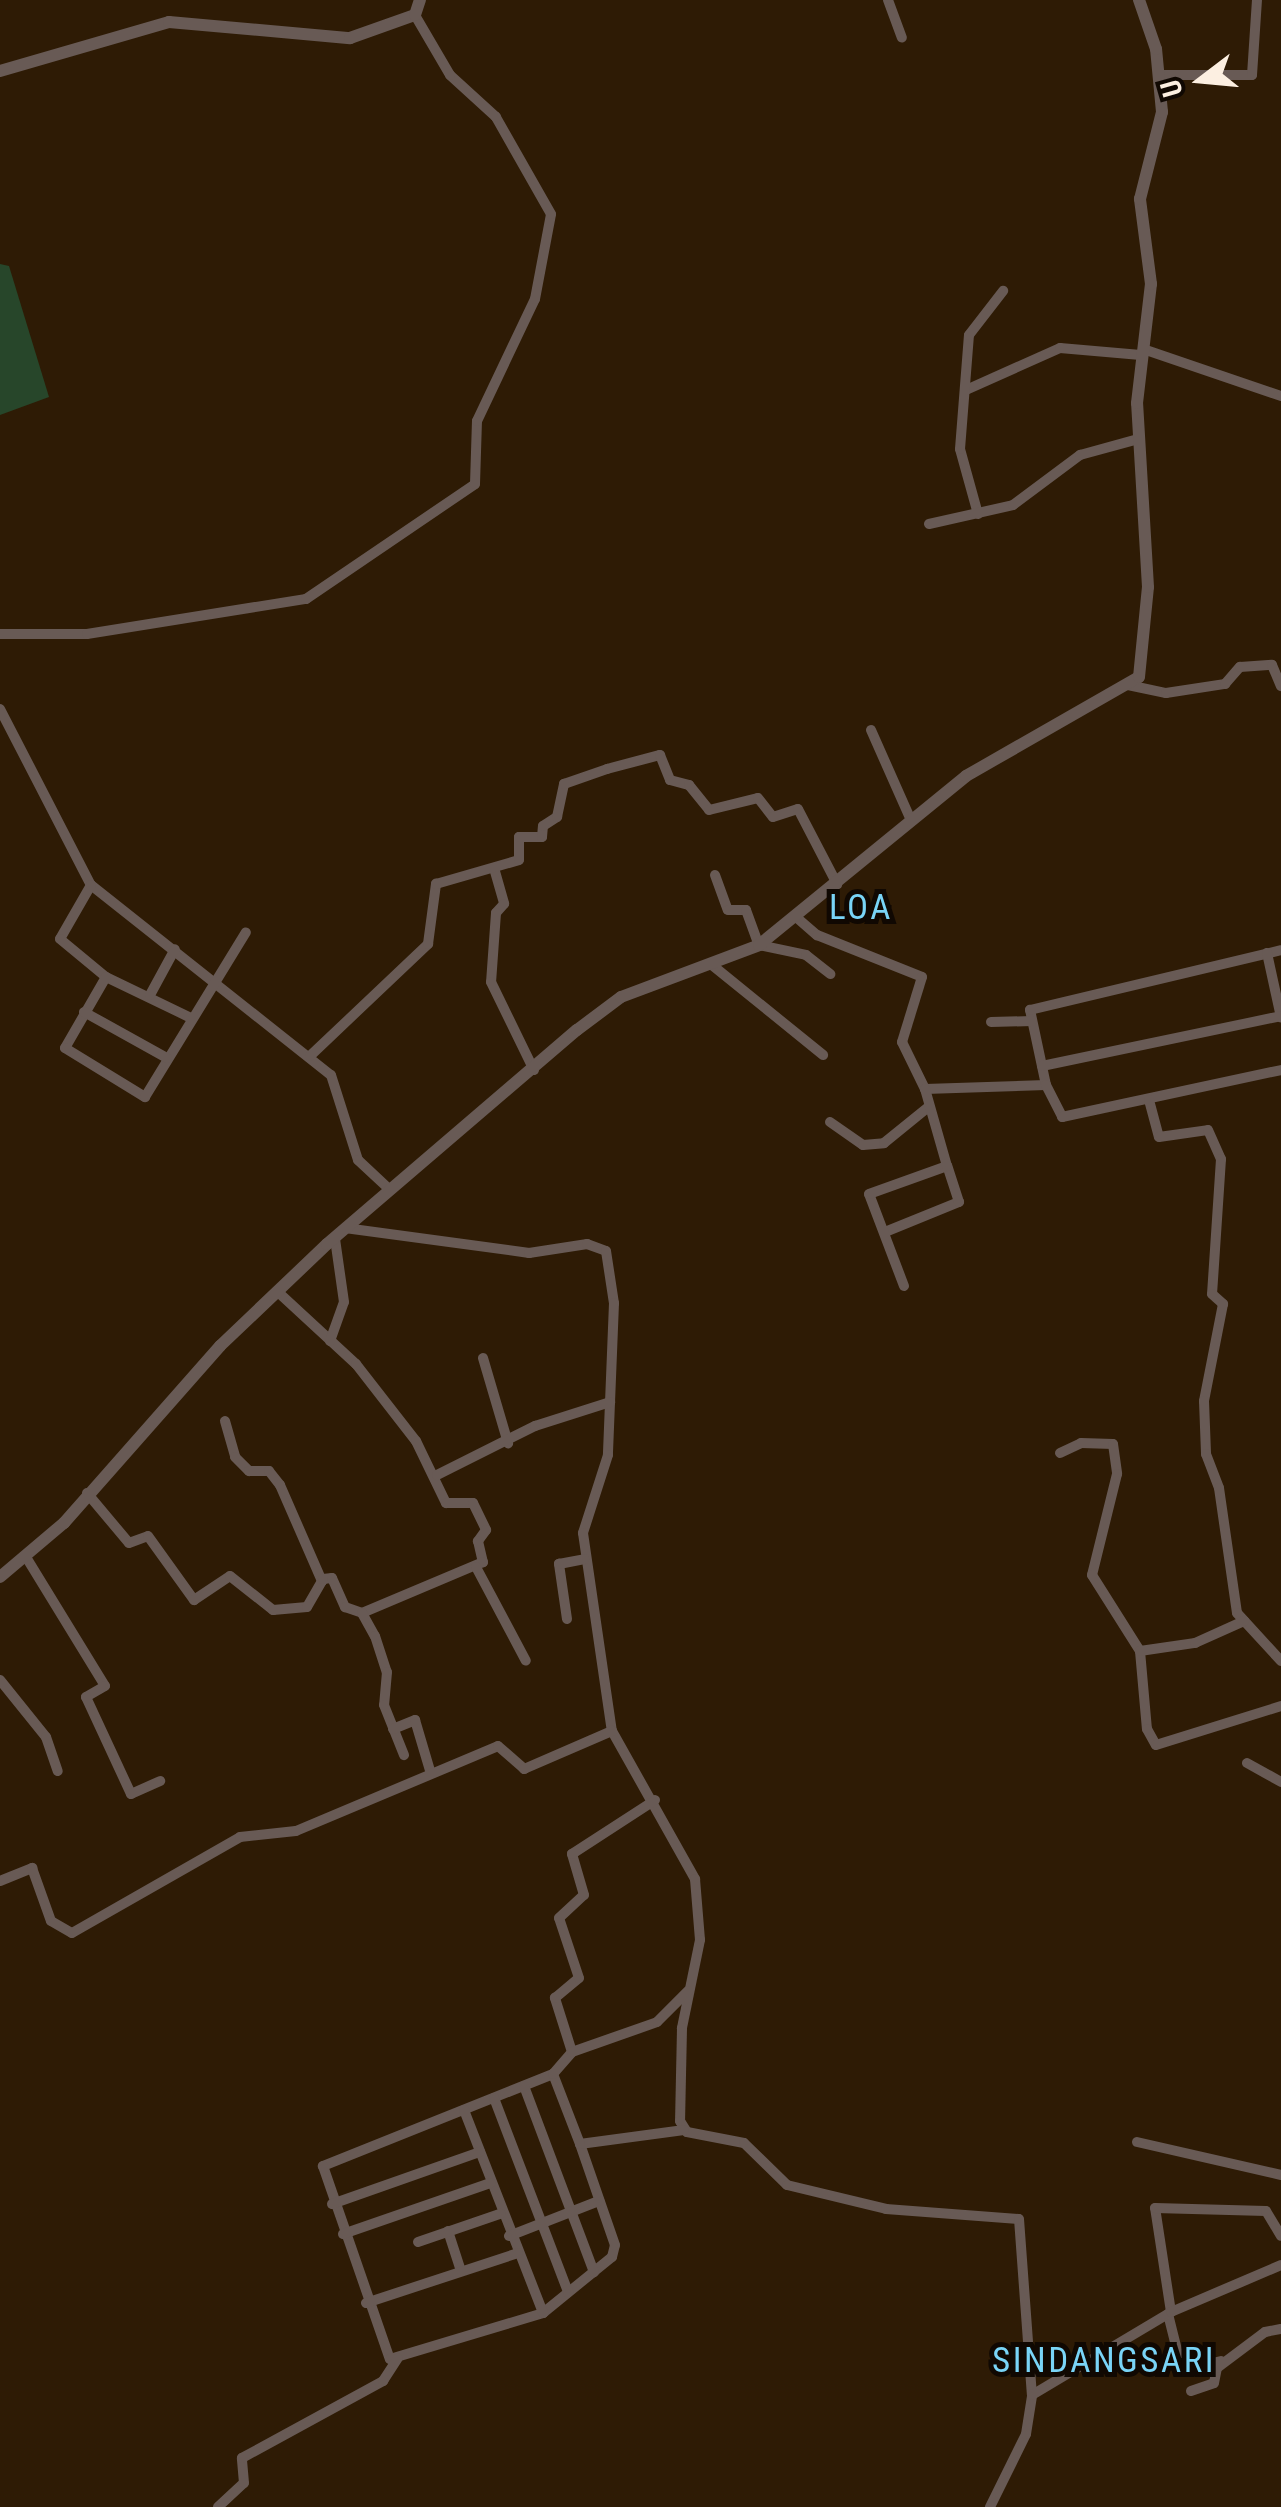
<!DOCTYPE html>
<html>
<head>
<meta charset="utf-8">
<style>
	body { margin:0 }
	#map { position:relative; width:1281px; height:2507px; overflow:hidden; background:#2e1b05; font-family:"Roboto Condensed",sans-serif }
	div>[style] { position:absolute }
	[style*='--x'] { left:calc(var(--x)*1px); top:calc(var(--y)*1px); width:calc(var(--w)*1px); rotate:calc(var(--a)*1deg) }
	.green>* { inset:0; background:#27462a }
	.minor>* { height:10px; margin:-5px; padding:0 5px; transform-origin:5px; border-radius:5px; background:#685a55 }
	.tertiary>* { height:12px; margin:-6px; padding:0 6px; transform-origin:6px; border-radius:6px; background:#685a55 }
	span { translate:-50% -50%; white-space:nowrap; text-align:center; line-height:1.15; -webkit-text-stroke:10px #100802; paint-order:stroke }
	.quarter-label { font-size:35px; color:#79d4f7; letter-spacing:2.5px }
	.north { position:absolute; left:1151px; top:30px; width:100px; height:100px; -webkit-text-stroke:8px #100802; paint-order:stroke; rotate:254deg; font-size:28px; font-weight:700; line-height:40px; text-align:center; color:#fcefe1 }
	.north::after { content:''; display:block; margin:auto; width:35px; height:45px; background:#fcefe1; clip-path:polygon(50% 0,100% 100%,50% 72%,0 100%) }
</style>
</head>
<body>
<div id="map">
	<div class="green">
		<div style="clip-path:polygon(0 264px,9px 266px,49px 397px,0 415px)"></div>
	</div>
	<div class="minor">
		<div style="--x:888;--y:0;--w:40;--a:69.8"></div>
		<div style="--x:1158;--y:75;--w:94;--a:0"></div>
		<div style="--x:1252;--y:75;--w:75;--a:-86.2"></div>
		<div style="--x:1143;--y:349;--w:146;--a:18.8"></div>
		<div style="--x:966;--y:390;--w:103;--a:-24.1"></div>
		<div style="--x:1060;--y:348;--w:81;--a:4.9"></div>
		<div style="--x:978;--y:514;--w:67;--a:-105.5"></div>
		<div style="--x:960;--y:449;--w:114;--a:-85.5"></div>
		<div style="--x:969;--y:335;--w:56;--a:-52.3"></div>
		<div style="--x:929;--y:524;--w:86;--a:-12.7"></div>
		<div style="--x:1013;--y:505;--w:84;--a:-36.7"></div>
		<div style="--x:1080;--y:455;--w:60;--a:-15.4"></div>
		<div style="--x:0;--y:634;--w:87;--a:0"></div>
		<div style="--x:87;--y:634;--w:222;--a:-9.1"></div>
		<div style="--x:306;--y:599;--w:204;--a:-34.2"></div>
		<div style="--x:475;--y:484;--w:63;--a:-88.2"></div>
		<div style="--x:477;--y:421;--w:135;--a:-64.6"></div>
		<div style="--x:535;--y:299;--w:86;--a:-79.3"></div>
		<div style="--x:551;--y:214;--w:112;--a:-119.6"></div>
		<div style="--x:496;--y:117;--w:62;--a:-137.6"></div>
		<div style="--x:450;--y:75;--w:69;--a:-120.3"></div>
		<div style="--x:1128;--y:685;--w:39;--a:12"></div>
		<div style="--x:1166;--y:693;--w:60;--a:-8.7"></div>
		<div style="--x:1225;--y:684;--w:23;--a:-49"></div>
		<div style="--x:1240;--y:667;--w:32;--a:-4"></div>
		<div style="--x:1272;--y:665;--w:23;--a:67"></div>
		<div style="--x:0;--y:709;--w:198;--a:62.7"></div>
		<div style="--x:91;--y:885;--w:306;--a:38.4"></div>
		<div style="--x:331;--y:1075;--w:89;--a:72.4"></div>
		<div style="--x:358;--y:1160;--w:42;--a:43.1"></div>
		<div style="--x:871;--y:730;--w:96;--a:66.1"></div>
		<div style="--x:494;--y:868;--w:37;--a:74"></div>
		<div style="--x:504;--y:904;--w:12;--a:132"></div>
		<div style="--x:496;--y:913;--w:69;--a:94.1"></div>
		<div style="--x:491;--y:982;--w:98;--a:64"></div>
		<div style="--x:715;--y:875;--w:37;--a:70"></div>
		<div style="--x:728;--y:910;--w:18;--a:0"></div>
		<div style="--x:746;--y:910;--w:37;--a:70"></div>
		<div style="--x:759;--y:945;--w:48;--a:12"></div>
		<div style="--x:806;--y:955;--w:31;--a:38"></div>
		<div style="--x:91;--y:885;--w:62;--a:119.9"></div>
		<div style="--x:60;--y:939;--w:60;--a:39.6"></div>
		<div style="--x:106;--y:977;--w:92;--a:25.7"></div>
		<div style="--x:796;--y:917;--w:28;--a:41"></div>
		<div style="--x:817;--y:935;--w:113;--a:21.8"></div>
		<div style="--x:922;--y:977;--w:68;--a:107.1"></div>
		<div style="--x:902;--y:1042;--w:52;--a:63.9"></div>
		<div style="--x:925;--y:1089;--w:121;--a:-1.9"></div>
		<div style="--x:1046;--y:1085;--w:77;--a:-102"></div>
		<div style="--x:1030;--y:1010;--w:258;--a:-13.4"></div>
		<div style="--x:1267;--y:953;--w:66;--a:77.7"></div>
		<div style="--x:712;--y:965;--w:143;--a:39"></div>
		<div style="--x:106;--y:977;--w:82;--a:120"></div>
		<div style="--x:65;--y:1048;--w:94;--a:31.5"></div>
		<div style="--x:145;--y:1097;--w:193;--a:-58.5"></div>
		<div style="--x:150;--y:995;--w:52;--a:-61.5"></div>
		<div style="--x:84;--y:1012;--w:95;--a:29"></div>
		<div style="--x:991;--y:1022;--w:41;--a:-1.4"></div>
		<div style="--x:310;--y:1056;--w:163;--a:-43.5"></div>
		<div style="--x:428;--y:944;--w:61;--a:-82.4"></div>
		<div style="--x:436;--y:884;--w:86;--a:-16.1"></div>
		<div style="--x:519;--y:860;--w:23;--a:-90"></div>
		<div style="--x:519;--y:837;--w:23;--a:0"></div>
		<div style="--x:542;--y:837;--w:11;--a:-85"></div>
		<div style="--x:543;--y:826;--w:17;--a:-33"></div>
		<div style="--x:557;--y:817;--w:34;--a:-78"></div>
		<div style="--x:564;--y:784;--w:46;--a:-19.2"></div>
		<div style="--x:607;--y:769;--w:55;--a:-14.8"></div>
		<div style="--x:660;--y:755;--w:27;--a:68"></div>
		<div style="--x:670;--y:780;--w:20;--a:15"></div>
		<div style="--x:689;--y:785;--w:32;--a:51"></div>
		<div style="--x:709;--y:810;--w:50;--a:-13.8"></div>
		<div style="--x:758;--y:798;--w:24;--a:52"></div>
		<div style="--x:773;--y:817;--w:26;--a:-18"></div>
		<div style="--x:798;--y:809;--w:85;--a:62.5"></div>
		<div style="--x:1042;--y:1066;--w:244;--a:-11.8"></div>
		<div style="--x:1046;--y:1085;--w:36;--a:63"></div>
		<div style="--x:1062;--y:1117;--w:224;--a:-12.1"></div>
		<div style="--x:1149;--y:1100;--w:38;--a:75"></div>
		<div style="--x:1159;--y:1137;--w:49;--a:-8.1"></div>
		<div style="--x:1208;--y:1130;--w:32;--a:66"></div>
		<div style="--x:1221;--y:1159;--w:135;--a:93.8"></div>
		<div style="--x:1212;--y:1294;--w:15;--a:42"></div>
		<div style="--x:1223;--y:1304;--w:99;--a:101.1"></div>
		<div style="--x:1204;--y:1401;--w:53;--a:87.8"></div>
		<div style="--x:1206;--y:1454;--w:36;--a:69"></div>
		<div style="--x:1219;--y:1488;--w:126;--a:81.8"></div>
		<div style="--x:1237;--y:1613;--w:65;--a:47.5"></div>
		<div style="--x:830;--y:1122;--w:40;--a:34.9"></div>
		<div style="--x:863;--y:1145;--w:21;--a:-5"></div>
		<div style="--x:884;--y:1143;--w:55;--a:-39.1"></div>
		<div style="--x:345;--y:1228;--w:186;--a:7.7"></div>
		<div style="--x:529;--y:1253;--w:59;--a:-8.8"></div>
		<div style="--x:587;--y:1244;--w:20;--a:20"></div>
		<div style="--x:606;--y:1251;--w:53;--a:81.3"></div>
		<div style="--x:614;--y:1303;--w:152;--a:92.3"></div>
		<div style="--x:608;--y:1455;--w:82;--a:107.8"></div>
		<div style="--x:583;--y:1533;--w:200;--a:81.7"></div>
		<div style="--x:612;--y:1731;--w:170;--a:60.7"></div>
		<div style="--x:695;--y:1879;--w:61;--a:85.3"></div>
		<div style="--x:700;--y:1940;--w:90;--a:101.6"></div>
		<div style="--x:682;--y:2028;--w:93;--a:91.2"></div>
		<div style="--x:680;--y:2121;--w:13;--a:58"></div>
		<div style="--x:687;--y:2132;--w:58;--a:10.9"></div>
		<div style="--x:744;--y:2143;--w:60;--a:44.3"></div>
		<div style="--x:787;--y:2185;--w:102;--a:13.6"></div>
		<div style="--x:886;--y:2209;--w:133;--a:4.3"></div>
		<div style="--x:1019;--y:2219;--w:176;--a:85.8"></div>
		<div style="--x:885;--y:1232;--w:80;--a:-22.1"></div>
		<div style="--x:959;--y:1202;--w:38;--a:-108"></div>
		<div style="--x:904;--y:1286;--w:98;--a:-110.8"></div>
		<div style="--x:869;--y:1194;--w:83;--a:-19.7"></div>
		<div style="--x:947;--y:1166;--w:80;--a:-105.9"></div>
		<div style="--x:279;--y:1293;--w:105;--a:42.7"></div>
		<div style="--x:356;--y:1364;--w:98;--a:52.1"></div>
		<div style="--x:416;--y:1441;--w:69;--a:64.2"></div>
		<div style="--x:446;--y:1503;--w:27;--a:0"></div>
		<div style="--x:473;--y:1503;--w:30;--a:64"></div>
		<div style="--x:486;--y:1530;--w:14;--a:126"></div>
		<div style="--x:478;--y:1541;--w:22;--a:77"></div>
		<div style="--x:483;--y:1562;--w:131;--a:157.1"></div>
		<div style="--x:330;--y:1341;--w:41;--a:-70.3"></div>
		<div style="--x:344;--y:1302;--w:64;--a:-98.1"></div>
		<div style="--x:483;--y:1358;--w:89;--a:73.6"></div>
		<div style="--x:225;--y:1421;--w:37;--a:74"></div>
		<div style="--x:235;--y:1457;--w:20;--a:45"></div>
		<div style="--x:249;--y:1471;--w:20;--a:0"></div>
		<div style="--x:269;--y:1471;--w:18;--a:52"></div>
		<div style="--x:280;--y:1485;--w:105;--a:66.4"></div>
		<div style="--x:1060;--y:1453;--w:23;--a:-25"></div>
		<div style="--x:1081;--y:1443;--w:32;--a:2"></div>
		<div style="--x:1113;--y:1444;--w:30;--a:82"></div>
		<div style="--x:1117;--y:1474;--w:104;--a:103.9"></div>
		<div style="--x:1092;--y:1575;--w:90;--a:57.7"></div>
		<div style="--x:1140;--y:1651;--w:78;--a:84.9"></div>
		<div style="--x:1147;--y:1729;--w:18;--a:61"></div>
		<div style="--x:1156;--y:1745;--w:131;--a:-17.3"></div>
		<div style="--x:437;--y:1475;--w:110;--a:-26.6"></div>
		<div style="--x:535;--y:1426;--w:79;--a:-17.7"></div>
		<div style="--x:87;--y:1493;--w:65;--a:50"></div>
		<div style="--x:129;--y:1543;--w:20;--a:-20"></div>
		<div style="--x:148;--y:1536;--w:79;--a:54.3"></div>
		<div style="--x:194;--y:1600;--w:43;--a:-33.7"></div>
		<div style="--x:230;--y:1576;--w:55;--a:38.3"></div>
		<div style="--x:273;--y:1610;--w:34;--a:-5"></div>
		<div style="--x:307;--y:1607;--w:32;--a:-60"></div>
		<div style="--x:323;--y:1579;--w:9;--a:-6"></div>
		<div style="--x:332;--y:1578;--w:32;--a:66"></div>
		<div style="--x:345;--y:1607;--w:18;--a:19"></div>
		<div style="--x:362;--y:1613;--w:26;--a:61"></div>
		<div style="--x:375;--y:1636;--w:38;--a:72"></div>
		<div style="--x:387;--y:1672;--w:33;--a:95"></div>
		<div style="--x:384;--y:1705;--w:54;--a:68.2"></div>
		<div style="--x:26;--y:1557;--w:151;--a:58.5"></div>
		<div style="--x:105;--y:1686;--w:22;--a:150"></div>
		<div style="--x:86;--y:1697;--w:107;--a:65.1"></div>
		<div style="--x:131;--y:1794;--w:32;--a:-24"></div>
		<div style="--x:476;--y:1567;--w:106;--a:62"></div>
		<div style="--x:567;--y:1619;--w:56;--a:-98.3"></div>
		<div style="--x:559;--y:1564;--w:26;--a:-11"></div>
		<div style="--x:1140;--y:1651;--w:56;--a:-8.3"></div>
		<div style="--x:1195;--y:1643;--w:54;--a:-24.2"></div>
		<div style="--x:0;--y:1680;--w:73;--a:51.1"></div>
		<div style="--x:46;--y:1737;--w:36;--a:71"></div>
		<div style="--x:393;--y:1729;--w:24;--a:-22"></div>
		<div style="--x:415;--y:1720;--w:56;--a:73.5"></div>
		<div style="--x:1247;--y:1763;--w:39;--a:29"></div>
		<div style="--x:0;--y:1881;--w:35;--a:-22"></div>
		<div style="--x:32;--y:1868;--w:56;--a:70.3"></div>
		<div style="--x:51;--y:1921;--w:24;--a:30"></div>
		<div style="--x:72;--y:1933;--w:193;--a:-29.7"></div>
		<div style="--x:240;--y:1837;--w:56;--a:-6.1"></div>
		<div style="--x:296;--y:1831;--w:219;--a:-22.8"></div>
		<div style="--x:498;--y:1746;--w:35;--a:41"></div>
		<div style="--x:524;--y:1769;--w:96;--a:-23.4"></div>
		<div style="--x:572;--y:2052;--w:57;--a:-107.5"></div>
		<div style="--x:555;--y:1998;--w:31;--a:-40"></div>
		<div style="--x:579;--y:1978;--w:63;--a:-108.4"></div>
		<div style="--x:559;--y:1918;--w:34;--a:-43"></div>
		<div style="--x:584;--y:1895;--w:43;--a:-106.3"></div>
		<div style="--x:572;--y:1854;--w:99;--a:-33"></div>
		<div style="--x:553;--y:2074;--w:248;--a:158.2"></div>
		<div style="--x:323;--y:2166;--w:204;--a:70.9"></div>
		<div style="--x:390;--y:2359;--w:160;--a:-16.7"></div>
		<div style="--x:543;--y:2313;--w:89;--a:-39.1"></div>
		<div style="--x:612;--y:2257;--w:12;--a:-76"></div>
		<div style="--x:615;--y:2245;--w:107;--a:-109.1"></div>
		<div style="--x:524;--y:2086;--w:199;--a:69.4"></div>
		<div style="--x:494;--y:2098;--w:208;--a:69.1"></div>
		<div style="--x:464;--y:2110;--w:218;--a:68.7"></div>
		<div style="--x:684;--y:2130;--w:105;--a:172.3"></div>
		<div style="--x:580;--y:2144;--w:75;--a:-111.1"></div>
		<div style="--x:553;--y:2074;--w:29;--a:-49"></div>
		<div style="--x:572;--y:2052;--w:90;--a:-19.4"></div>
		<div style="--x:657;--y:2022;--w:44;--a:-45"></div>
		<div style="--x:1137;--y:2142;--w:148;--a:12.9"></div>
		<div style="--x:332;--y:2204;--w:157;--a:-19.4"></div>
		<div style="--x:448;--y:2231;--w:42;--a:72"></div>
		<div style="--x:343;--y:2234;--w:156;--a:-19.1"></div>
		<div style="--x:509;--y:2236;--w:97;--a:-21.3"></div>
		<div style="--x:418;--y:2242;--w:87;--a:-18.9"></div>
		<div style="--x:366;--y:2303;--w:160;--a:-18.2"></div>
		<div style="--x:1171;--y:2312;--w:105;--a:-98.7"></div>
		<div style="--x:1155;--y:2208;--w:111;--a:1.5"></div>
		<div style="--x:1266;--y:2211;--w:29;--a:59"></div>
		<div style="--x:1168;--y:2314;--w:58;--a:76"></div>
		<div style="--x:1182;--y:2370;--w:40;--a:-13"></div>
		<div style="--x:1191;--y:2391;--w:24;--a:-19"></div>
		<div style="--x:1214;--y:2383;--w:15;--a:-79"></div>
		<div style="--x:1217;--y:2368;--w:60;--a:-36.9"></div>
		<div style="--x:1265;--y:2332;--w:16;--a:-11"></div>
		<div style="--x:218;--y:2507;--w:35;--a:-43"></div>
		<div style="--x:244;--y:2483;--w:25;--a:-95"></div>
		<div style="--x:242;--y:2458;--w:161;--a:-28.6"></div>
		<div style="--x:383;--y:2381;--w:27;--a:-57"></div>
		<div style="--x:990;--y:2507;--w:81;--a:-63.7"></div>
		<div style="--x:1026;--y:2434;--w:39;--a:-81"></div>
		<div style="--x:1032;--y:2395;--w:162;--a:-30.8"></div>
		<div style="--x:1171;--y:2312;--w:120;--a:-23.1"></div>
	</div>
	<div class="tertiary">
		<div style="--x:0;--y:71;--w:176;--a:-16.2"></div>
		<div style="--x:169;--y:22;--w:182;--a:5.1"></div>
		<div style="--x:350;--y:38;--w:69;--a:-19.5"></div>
		<div style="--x:415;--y:15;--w:16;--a:-72"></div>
		<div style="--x:0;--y:1577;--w:84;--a:-40.2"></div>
		<div style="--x:64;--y:1523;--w:236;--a:-48.6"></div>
		<div style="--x:220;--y:1346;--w:148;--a:-43.6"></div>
		<div style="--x:327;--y:1244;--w:329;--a:-40.6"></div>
		<div style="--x:577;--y:1030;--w:55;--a:-36.9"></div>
		<div style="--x:621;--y:997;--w:147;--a:-20.6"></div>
		<div style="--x:759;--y:945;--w:267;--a:-39.2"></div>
		<div style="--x:966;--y:776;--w:199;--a:-29.8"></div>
		<div style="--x:1139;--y:677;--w:90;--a:-84.3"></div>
		<div style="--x:1148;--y:587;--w:184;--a:-93.4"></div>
		<div style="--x:1137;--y:403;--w:120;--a:-83.3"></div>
		<div style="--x:1151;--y:284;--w:86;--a:-97.4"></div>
		<div style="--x:1140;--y:199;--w:90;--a:-75.8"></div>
		<div style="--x:1162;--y:112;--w:63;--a:-95.4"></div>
		<div style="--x:1156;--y:49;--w:52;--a:-109.1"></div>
	</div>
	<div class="quarter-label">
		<span style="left:861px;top:908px">LOA</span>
		<span style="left:1104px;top:2361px">SINDANGSARI</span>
	</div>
	<div class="north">U</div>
</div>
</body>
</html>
